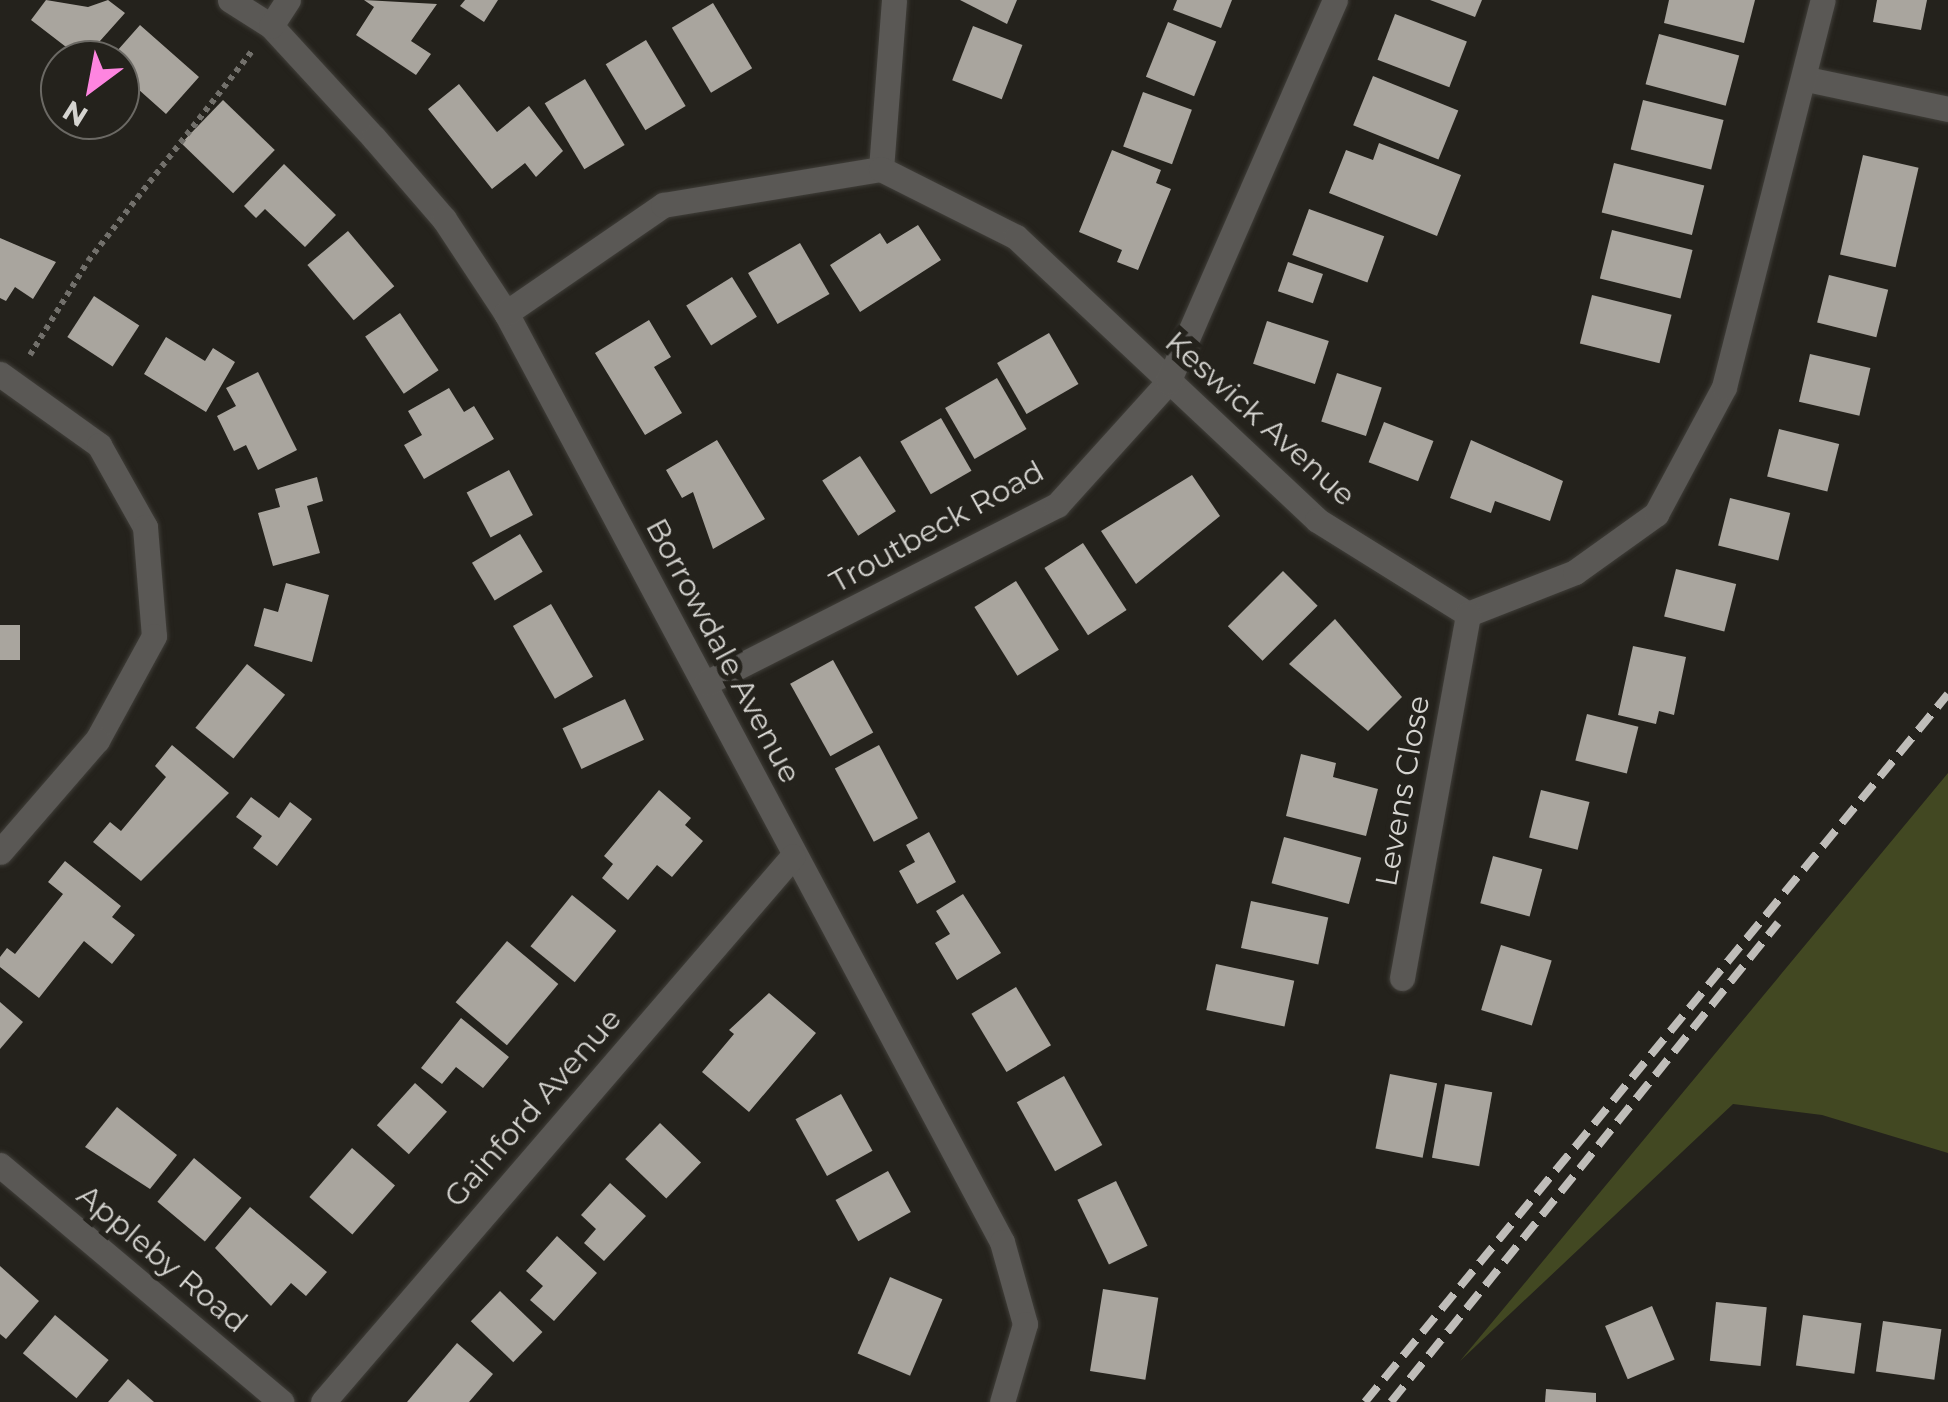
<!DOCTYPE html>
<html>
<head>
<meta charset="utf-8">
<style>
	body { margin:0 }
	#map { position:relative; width:1948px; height:1402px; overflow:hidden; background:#24221c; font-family:Montserrat,sans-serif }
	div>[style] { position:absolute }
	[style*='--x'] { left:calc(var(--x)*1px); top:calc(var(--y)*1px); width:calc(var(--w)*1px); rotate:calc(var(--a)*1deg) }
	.green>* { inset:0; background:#424822 }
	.building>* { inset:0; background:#a9a59e; transform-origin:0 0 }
	.path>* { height:6px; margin-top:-3px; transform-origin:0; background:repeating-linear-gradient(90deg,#72706b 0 5px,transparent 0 10px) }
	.roads { filter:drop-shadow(0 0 2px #403e39) drop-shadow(0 0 2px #403e39) }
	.minor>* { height:25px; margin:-12.5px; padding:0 12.5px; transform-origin:12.5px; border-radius:12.5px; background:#5a5855 }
	.rail>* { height:8px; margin-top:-4px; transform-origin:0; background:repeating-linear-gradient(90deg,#bfbdb9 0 20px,transparent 0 30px) }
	span { translate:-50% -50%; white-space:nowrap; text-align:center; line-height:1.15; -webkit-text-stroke:10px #24221c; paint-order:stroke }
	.street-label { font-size:30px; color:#d5d4d0 }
	.north { position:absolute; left:40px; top:40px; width:100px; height:100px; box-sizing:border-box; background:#24221c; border:2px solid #6b6964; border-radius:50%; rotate:212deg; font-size:28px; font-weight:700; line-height:40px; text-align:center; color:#d5d4d0 }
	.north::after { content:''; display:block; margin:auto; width:35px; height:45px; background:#fe85e0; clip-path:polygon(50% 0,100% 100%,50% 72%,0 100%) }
</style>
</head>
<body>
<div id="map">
	<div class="green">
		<div style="clip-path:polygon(1948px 773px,1948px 1153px,1822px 1115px,1733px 1104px,1460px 1361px)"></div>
	</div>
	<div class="building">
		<div style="clip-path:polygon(46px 0,88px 7px,108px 0,125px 13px,83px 60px,31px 20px)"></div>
		<div style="clip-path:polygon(364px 0,437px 4px,411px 41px,431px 54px,416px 75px,356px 35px,374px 7px)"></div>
		<div style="clip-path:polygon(465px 0,498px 0,484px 22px,460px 6px)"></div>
		<div style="clip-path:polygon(960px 0,1017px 0,1007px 24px)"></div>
		<div style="clip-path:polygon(1177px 0,1232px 0,1221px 28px,1173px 10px)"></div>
		<div style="clip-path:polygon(1430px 0,1482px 0,1475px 17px)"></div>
		<div style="clip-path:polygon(1669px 0,1755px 0,1744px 43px,1664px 23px)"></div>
		<div style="clip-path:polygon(1877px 0,1927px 0,1921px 30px,1873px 22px)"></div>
		<div style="left:713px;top:3px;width:76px;height:48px;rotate:59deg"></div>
		<div style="left:1395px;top:14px;width:77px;height:49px;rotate:21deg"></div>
		<div style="left:1168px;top:22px;width:52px;height:59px;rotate:22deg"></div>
		<div style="clip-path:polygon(140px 25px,199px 77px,166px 114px,120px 73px,120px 60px,109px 60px)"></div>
		<div style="left:973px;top:26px;width:53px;height:58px;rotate:21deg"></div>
		<div style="left:1659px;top:34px;width:83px;height:52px;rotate:15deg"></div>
		<div style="left:646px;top:40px;width:77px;height:47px;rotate:59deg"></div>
		<div style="left:1373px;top:76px;width:92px;height:53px;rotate:22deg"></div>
		<div style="left:585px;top:79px;width:77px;height:47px;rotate:59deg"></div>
		<div style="clip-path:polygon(459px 84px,497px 132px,529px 106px,563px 151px,536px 177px,525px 163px,492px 189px,428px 109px)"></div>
		<div style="left:1143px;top:92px;width:52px;height:58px;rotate:20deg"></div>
		<div style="left:223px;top:100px;width:72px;height:60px;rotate:44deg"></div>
		<div style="left:1643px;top:100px;width:83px;height:51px;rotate:14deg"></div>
		<div style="clip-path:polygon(1379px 143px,1461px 175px,1437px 236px,1329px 193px,1346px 150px,1373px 160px)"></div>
		<div style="clip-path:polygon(1112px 150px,1161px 170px,1156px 183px,1171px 189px,1138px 270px,1117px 262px,1122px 250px,1079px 232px)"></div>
		<div style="left:1863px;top:155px;width:57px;height:102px;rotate:13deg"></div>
		<div style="left:1614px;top:163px;width:93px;height:51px;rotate:14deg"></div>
		<div style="clip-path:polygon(284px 164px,336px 215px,305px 247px,265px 209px,256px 218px,244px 206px)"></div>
		<div style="left:1309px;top:209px;width:80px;height:49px;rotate:20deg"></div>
		<div style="clip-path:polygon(918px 225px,941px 260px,860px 312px,830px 265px,880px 233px,887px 244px)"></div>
		<div style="left:1612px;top:230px;width:83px;height:50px;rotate:14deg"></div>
		<div style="left:348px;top:231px;width:72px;height:53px;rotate:50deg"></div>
		<div style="clip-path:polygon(0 238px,56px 262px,33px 299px,15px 287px,6px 301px,0 298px)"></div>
		<div style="left:800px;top:243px;width:59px;height:60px;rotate:60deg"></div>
		<div style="left:1288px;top:262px;width:37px;height:31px;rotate:19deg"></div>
		<div style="left:1829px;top:275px;width:61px;height:49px;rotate:14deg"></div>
		<div style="left:732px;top:277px;width:47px;height:54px;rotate:58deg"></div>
		<div style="left:1592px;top:295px;width:82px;height:50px;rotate:14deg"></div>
		<div style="left:94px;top:296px;width:54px;height:49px;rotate:33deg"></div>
		<div style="left:400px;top:313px;width:69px;height:42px;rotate:56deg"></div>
		<div style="clip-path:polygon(649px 320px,671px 357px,654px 367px,682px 413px,645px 435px,595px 353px)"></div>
		<div style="left:1267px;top:321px;width:65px;height:45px;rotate:18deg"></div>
		<div style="left:1049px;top:333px;width:59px;height:60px;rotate:60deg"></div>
		<div style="clip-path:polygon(166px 337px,205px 361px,213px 348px,235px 362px,206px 412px,144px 374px)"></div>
		<div style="left:1810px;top:354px;width:62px;height:49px;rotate:13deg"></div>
		<div style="clip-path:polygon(258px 372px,297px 450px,258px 470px,246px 445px,234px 451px,217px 416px,236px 406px,226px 388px)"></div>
		<div style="left:1337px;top:373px;width:47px;height:51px;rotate:18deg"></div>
		<div style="left:997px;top:378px;width:59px;height:60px;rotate:60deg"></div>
		<div style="clip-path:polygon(449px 388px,464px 412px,474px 406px,494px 439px,424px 479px,404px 445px,422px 435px,408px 411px)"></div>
		<div style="left:941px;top:418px;width:61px;height:47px;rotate:60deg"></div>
		<div style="left:1384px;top:422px;width:53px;height:43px;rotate:21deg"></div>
		<div style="left:1779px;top:429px;width:62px;height:49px;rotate:14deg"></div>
		<div style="clip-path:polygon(717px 440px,765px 519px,713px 549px,693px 492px,682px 498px,666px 470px)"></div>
		<div style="clip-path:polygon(1471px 440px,1563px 481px,1550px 521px,1495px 501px,1491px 513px,1450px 498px)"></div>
		<div style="left:860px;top:456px;width:66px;height:45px;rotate:57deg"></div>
		<div style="left:509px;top:470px;width:51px;height:48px;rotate:62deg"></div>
		<div style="clip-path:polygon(1192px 475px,1220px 516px,1136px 584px,1101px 531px)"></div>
		<div style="clip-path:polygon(317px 477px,323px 501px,307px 506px,320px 553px,273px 566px,258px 513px,280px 507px,275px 489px)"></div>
		<div style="left:1730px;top:498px;width:62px;height:49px;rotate:14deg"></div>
		<div style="left:520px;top:534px;width:44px;height:56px;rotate:59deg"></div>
		<div style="left:1083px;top:543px;width:80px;height:46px;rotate:57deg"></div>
		<div style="left:1676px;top:569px;width:62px;height:49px;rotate:14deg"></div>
		<div style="left:1283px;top:571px;width:49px;height:78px;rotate:45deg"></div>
		<div style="left:1016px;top:581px;width:81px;height:49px;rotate:58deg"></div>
		<div style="clip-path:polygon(286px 583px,329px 595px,312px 662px,254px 646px,264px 608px,278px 612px)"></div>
		<div style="left:551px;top:604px;width:84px;height:44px;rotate:60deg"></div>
		<div style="clip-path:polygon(1335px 619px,1402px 697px,1368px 731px,1289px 664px)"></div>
		<div style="left:0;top:625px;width:20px;height:35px"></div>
		<div style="clip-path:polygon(1633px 646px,1686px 657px,1674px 715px,1659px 711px,1656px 724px,1618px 715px)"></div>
		<div style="left:833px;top:660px;width:83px;height:49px;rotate:61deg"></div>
		<div style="left:247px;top:664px;width:49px;height:82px;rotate:39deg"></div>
		<div style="left:625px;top:699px;width:45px;height:69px;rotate:65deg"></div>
		<div style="left:1587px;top:714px;width:53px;height:48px;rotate:14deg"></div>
		<div style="clip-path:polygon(172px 745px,229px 793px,141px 881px,93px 842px,110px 822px,121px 831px,166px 777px,155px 766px)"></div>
		<div style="left:879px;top:745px;width:83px;height:50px;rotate:62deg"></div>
		<div style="clip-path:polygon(1301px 754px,1336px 763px,1333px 777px,1378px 789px,1366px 836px,1286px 816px)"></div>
		<div style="clip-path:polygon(659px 790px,691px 818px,685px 825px,703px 841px,672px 877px,657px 865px,628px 900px,602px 878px,613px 864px,604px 856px)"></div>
		<div style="left:1541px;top:790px;width:50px;height:49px;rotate:14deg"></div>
		<div style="clip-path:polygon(251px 797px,279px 818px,290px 802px,312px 819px,277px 866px,253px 848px,262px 836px,236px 817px)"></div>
		<div style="clip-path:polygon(929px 832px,956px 882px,917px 904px,899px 871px,915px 862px,906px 845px)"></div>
		<div style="left:1284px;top:837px;width:80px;height:48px;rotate:15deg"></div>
		<div style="left:1493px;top:856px;width:51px;height:49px;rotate:15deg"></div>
		<div style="clip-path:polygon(65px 861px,121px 906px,112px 917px,135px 935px,112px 964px,84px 941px,39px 998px,0 967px,0 957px,7px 948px,15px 954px,63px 894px,48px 882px)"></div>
		<div style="clip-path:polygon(963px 894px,1001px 953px,957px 980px,935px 943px,950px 934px,936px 911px)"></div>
		<div style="left:572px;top:895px;width:57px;height:66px;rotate:39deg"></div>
		<div style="left:1251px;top:901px;width:79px;height:48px;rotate:12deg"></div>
		<div style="left:507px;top:941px;width:67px;height:80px;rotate:40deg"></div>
		<div style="left:1501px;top:945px;width:53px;height:68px;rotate:17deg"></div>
		<div style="left:1216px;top:964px;width:80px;height:47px;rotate:12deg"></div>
		<div style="left:1016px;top:987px;width:68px;height:52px;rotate:59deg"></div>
		<div style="clip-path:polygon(769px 993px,816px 1033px,749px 1112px,702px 1072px,734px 1034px,729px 1030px)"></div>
		<div style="clip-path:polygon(0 1002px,23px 1022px,0 1049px)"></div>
		<div style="clip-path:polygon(461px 1018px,509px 1057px,483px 1088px,456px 1067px,442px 1084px,421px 1068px)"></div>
		<div style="left:1390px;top:1074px;width:48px;height:76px;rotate:11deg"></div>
		<div style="left:1064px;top:1076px;width:79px;height:54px;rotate:61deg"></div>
		<div style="left:415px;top:1083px;width:43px;height:57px;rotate:42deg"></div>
		<div style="left:1445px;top:1084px;width:48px;height:75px;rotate:10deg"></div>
		<div style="left:841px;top:1094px;width:65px;height:52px;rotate:61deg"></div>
		<div style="clip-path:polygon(117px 1107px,177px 1155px,150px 1189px,85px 1147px)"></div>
		<div style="left:660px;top:1123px;width:57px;height:50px;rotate:44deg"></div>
		<div style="left:352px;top:1148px;width:57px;height:65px;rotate:41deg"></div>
		<div style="left:194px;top:1158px;width:62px;height:57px;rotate:40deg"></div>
		<div style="left:888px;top:1171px;width:47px;height:60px;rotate:61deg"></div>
		<div style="left:1116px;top:1181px;width:72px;height:43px;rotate:64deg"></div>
		<div style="clip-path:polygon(610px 1183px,646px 1216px,604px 1261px,584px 1243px,596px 1229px,581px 1215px)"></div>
		<div style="clip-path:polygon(250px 1207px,327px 1272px,306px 1296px,291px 1283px,271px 1306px,215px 1248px)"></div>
		<div style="clip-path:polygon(557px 1236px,597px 1273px,554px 1321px,530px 1300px,543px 1286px,526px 1271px)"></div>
		<div style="clip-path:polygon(0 1266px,39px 1301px,6px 1339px,0 1334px)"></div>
		<div style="left:890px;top:1277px;width:57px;height:83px;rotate:23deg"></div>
		<div style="left:1103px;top:1289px;width:56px;height:83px;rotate:9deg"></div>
		<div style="left:500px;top:1291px;width:59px;height:42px;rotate:44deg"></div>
		<div style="left:1716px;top:1302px;width:51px;height:59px;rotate:6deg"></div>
		<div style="left:1652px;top:1306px;width:58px;height:51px;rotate:67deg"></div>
		<div style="left:55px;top:1315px;width:70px;height:50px;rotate:40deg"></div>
		<div style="left:1803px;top:1315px;width:59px;height:51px;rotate:8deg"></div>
		<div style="left:1883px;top:1321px;width:59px;height:51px;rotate:8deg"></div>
		<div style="clip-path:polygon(457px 1343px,493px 1374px,469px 1402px,407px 1402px)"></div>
		<div style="clip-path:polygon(128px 1379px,154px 1402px,108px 1402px)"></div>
		<div style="clip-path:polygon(1546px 1389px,1596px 1393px,1596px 1402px,1545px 1402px)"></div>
	</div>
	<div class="path">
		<div style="--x:30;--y:355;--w:110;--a:-58.3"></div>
		<div style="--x:88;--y:261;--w:266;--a:-52"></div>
	</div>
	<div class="roads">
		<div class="minor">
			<div style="--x:230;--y:0;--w:49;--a:32.4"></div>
			<div style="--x:271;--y:26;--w:152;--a:47.4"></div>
			<div style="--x:374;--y:138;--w:107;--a:49.2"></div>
			<div style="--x:444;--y:219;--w:113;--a:56.6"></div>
			<div style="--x:506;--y:313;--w:1053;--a:61.9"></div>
			<div style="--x:1002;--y:1242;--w:85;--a:74.3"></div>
			<div style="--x:1025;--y:1324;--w:81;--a:106.4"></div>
			<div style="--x:271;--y:26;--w:31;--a:-57"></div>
			<div style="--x:1807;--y:79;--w:144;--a:12"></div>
			<div style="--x:881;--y:169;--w:169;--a:-85.6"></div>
			<div style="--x:506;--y:313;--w:191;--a:-34.5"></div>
			<div style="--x:663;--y:205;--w:221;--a:-9.4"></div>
			<div style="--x:881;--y:169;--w:151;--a:26.7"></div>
			<div style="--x:1016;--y:237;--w:413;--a:43.2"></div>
			<div style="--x:1317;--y:520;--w:178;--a:31.9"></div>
			<div style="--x:1468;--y:614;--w:115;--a:-21.4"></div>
			<div style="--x:1575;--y:572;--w:100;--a:-35.6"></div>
			<div style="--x:1656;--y:514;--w:144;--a:-61.8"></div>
			<div style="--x:1724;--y:387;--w:399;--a:-75.7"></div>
			<div style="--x:0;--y:374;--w:122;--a:35.6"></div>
			<div style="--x:99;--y:445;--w:94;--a:60.7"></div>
			<div style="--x:145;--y:527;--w:109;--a:85.3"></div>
			<div style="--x:154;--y:636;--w:119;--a:118.7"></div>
			<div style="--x:97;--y:740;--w:148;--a:130.9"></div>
			<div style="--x:706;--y:683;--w:394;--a:-26.9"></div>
			<div style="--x:1057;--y:505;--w:166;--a:-47.9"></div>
			<div style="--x:1168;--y:382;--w:417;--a:-66.4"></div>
			<div style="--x:1402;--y:978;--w:370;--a:-79.7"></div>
			<div style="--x:0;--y:1165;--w:368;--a:40.1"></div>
			<div style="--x:323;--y:1402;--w:720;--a:-49.28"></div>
		</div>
	</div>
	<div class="rail">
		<div style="--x:1365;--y:1402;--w:917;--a:-50.53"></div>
		<div style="--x:1391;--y:1402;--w:616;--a:-51.06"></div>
	</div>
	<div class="street-label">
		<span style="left:1260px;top:419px;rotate:42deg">Keswick Avenue</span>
		<span style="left:937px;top:527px;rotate:-29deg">Troutbeck Road</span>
		<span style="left:723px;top:651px;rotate:62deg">Borrowdale Avenue</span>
		<span style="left:1403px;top:791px;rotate:-80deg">Levens Close</span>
		<span style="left:533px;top:1108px;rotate:-49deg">Gainford Avenue</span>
		<span style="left:162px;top:1259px;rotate:40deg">Appleby Road</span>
	</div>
	<div class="north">N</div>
</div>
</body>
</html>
